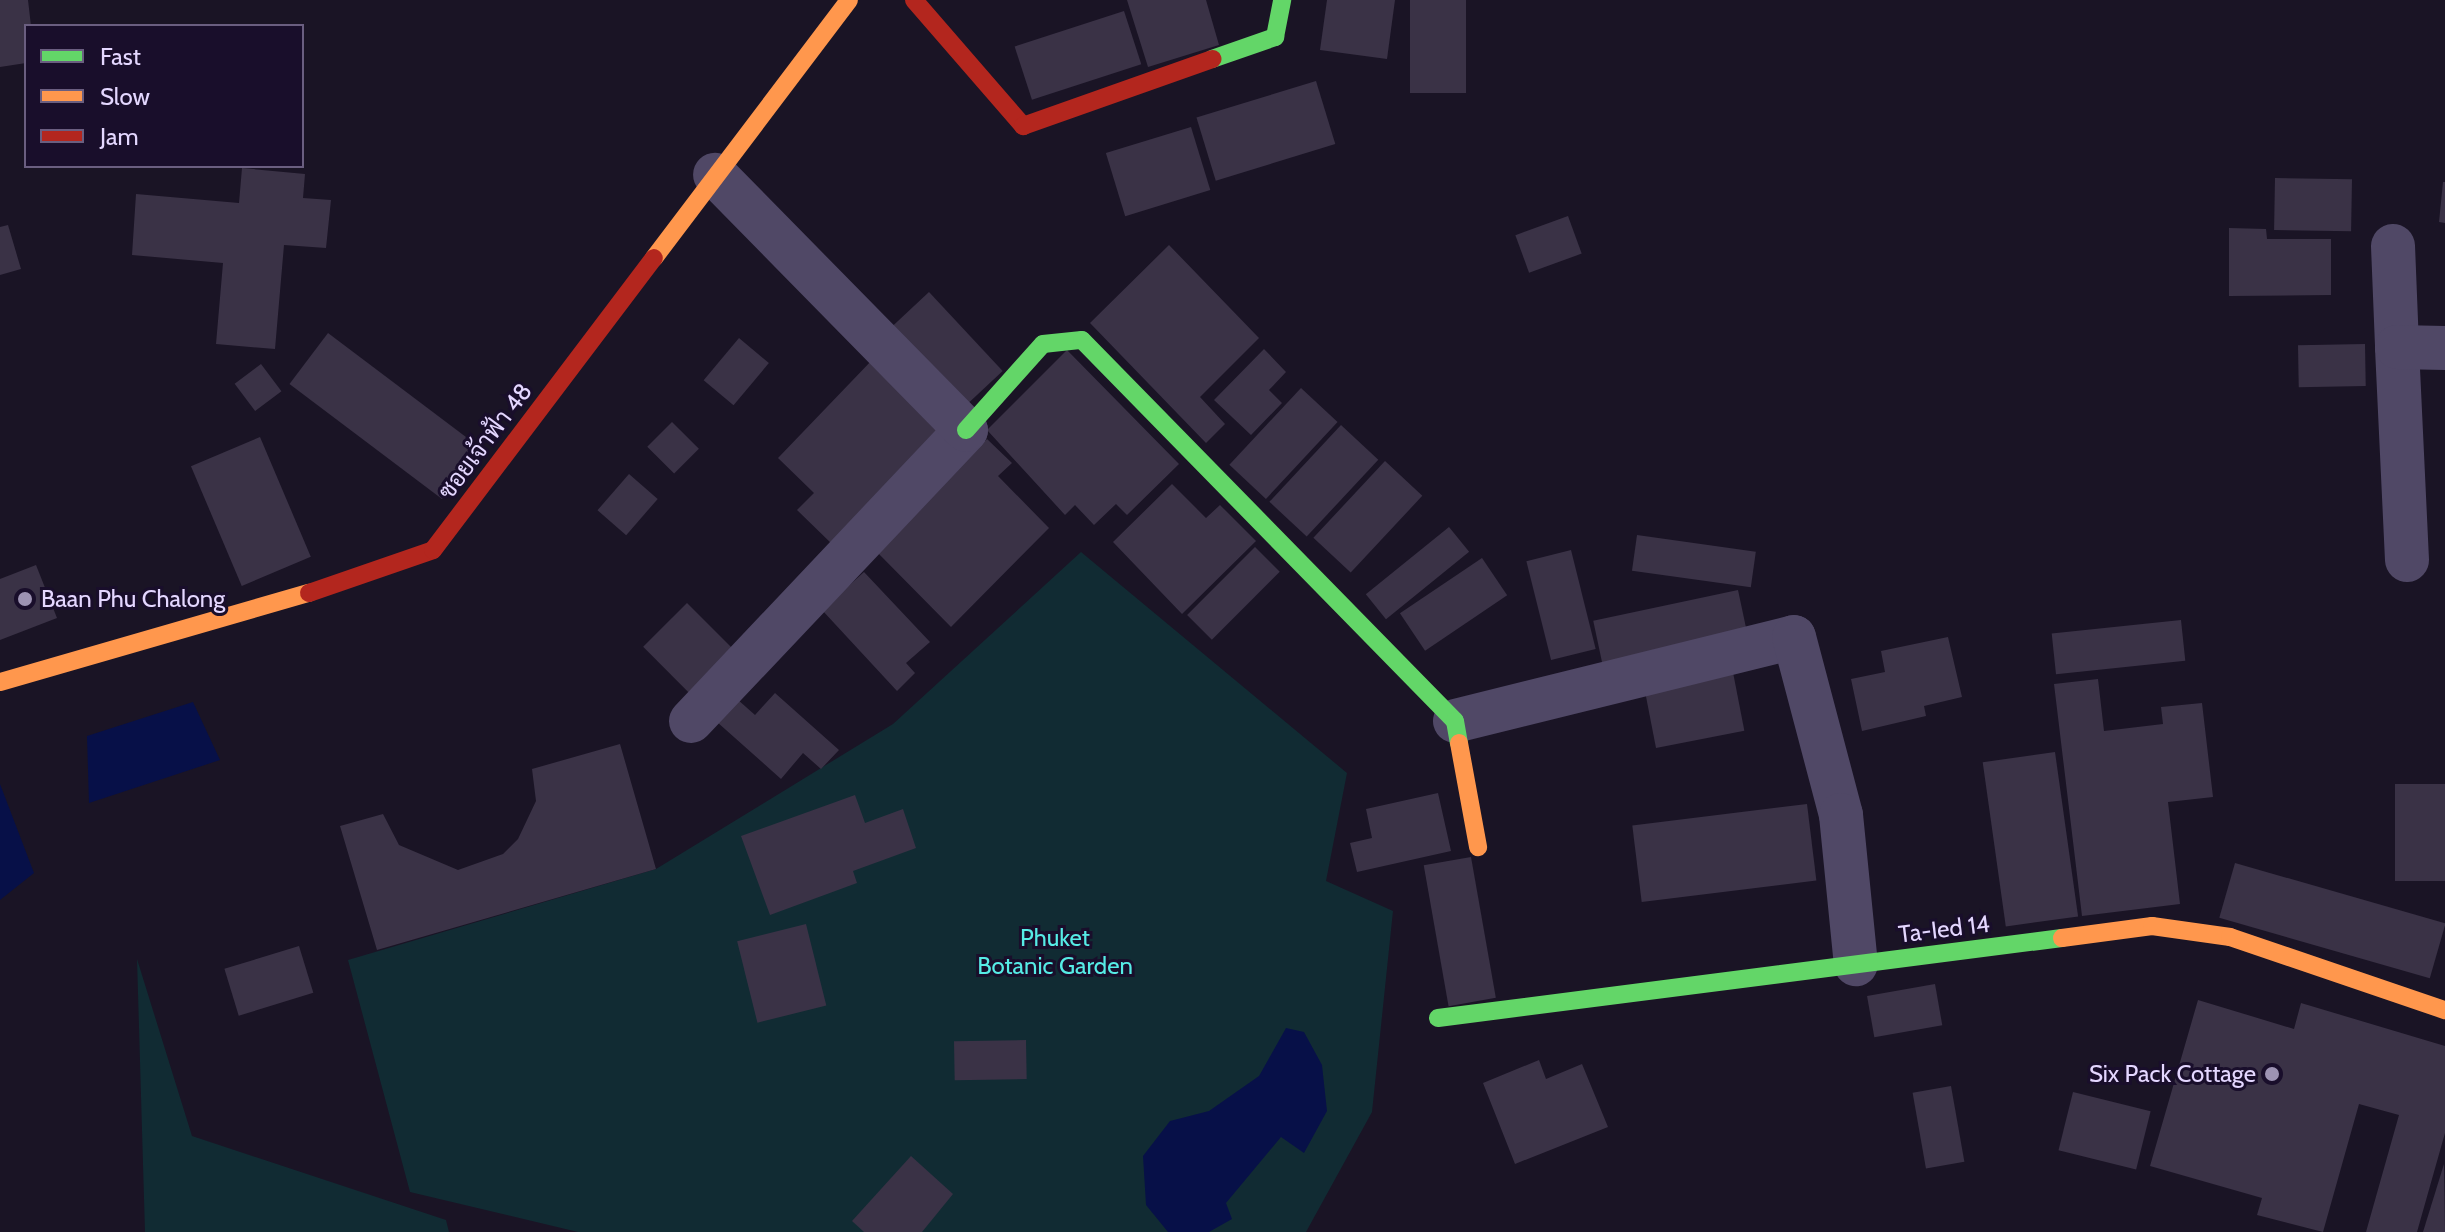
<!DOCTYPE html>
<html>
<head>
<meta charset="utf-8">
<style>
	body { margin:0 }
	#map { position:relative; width:2445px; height:1232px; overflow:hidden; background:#1a1425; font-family:Cabin,Sarabun,sans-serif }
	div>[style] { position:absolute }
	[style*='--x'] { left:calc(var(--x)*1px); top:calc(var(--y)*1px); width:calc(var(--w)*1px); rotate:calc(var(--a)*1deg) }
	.green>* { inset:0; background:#112b33 }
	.water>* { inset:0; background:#071048 }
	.building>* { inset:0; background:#3a3246; transform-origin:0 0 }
	.street>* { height:44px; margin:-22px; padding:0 22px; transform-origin:22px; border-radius:22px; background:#504866 }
	.fast>* { height:18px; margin:-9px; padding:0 9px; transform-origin:9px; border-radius:9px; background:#63d668 }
	.slow>* { height:18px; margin:-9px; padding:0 9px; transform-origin:9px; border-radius:9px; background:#ff974d }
	.jam>* { height:18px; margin:-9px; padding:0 9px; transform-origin:9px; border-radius:9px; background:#b3261e }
	.dots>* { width:22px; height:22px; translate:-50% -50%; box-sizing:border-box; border:4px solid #190e2b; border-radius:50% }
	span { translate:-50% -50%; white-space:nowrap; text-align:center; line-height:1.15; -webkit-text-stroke:6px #190e2b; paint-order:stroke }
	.street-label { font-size:24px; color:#e4d7ff }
	.poi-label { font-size:24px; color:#e4d7ff }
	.left { translate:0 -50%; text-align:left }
	.right { translate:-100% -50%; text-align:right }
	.park-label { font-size:24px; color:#56ece6 }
	.legend { position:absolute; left:24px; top:24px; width:280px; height:144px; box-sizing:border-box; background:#190e2b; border:2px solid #6a5e80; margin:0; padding:10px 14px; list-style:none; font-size:24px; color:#e4d7ff }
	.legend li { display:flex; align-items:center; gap:16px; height:40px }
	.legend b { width:40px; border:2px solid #6a5e80 }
</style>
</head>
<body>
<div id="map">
	<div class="green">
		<div style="clip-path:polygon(1081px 552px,1347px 773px,1326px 881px,1393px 911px,1372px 1112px,1306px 1232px,578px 1232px,410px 1192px,348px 960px,656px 869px,893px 724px)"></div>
		<div style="clip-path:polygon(137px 959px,192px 1136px,446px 1220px,449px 1232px,145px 1232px)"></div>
	</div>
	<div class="water">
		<div style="clip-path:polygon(193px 702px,220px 760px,89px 803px,87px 736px)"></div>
		<div style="clip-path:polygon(0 784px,34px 873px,0 900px)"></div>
		<div style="clip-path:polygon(1286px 1028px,1304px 1032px,1322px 1065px,1327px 1111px,1304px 1153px,1281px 1137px,1226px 1203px,1232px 1219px,1209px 1232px,1168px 1232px,1146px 1205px,1143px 1156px,1170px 1121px,1209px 1111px,1259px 1076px)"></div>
	</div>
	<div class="building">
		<div style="clip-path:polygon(0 0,28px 0,31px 26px,26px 26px,26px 63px,0 67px)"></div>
		<div style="clip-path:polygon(1127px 0,1206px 0,1219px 45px,1148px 67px)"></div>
		<div style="clip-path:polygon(1327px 0,1395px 0,1387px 59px,1320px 50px)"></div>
		<div style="left:1410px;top:0;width:56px;height:93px"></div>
		<div style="left:1124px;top:11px;width:56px;height:115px;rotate:72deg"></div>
		<div style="left:1316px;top:81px;width:66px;height:125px;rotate:73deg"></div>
		<div style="left:1191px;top:127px;width:66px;height:89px;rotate:73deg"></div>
		<div style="clip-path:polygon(242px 168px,305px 174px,303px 198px,331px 200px,326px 248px,284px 245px,275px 349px,216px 344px,223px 263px,132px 255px,136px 194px,239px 203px)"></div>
		<div style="left:2275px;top:178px;width:77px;height:52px;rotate:1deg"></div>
		<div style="clip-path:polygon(2443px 182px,2445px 182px,2445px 223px,2439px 222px)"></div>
		<div style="left:1568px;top:216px;width:40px;height:56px;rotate:70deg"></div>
		<div style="clip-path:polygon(8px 225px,21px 269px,0 275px,0 227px)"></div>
		<div style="clip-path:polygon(2229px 228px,2266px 229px,2267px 239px,2331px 239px,2331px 295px,2229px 296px)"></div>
		<div style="clip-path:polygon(1169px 245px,1259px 338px,1200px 397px,1225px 424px,1206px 443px,1090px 323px)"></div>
		<div style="left:929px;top:292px;width:108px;height:53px;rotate:47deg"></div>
		<div style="left:328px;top:333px;width:191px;height:64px;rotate:37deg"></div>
		<div style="left:739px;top:338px;width:39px;height:55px;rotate:40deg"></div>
		<div style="left:2365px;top:344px;width:42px;height:67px;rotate:89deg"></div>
		<div style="clip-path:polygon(1264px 349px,1286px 372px,1269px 390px,1282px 403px,1251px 435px,1214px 400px)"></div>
		<div style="clip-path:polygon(1067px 350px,1179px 464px,1127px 515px,1116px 504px,1094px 525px,1075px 505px,1065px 515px,987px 430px)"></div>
		<div style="clip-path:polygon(874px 358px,947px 428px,834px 546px,797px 510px,814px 493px,778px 458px)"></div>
		<div style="left:261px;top:364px;width:34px;height:33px;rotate:53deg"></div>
		<div style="left:1301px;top:388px;width:50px;height:105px;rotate:43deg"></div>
		<div style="left:672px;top:422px;width:38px;height:35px;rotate:45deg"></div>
		<div style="left:1341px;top:425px;width:51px;height:105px;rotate:43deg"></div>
		<div style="left:260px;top:437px;width:130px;height:75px;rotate:67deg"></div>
		<div style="clip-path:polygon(987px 439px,1012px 463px,998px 476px,1049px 528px,951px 627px,876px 551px)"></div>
		<div style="left:1385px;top:461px;width:51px;height:105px;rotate:43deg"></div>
		<div style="left:629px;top:474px;width:38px;height:48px;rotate:41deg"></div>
		<div style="clip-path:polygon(1172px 484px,1206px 518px,1220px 505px,1256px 541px,1182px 614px,1113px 542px)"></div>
		<div style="left:1449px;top:527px;width:32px;height:107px;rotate:51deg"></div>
		<div style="left:1637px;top:535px;width:120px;height:36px;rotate:8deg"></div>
		<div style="left:1255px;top:547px;width:35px;height:96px;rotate:45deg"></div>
		<div style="left:1571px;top:550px;width:102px;height:46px;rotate:76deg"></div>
		<div style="left:1482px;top:558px;width:45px;height:99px;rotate:56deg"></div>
		<div style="clip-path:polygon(36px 565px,57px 618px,0 640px,0 579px)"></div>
		<div style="clip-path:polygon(864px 572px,930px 642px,906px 663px,915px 673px,897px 691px,822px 610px)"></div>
		<div style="left:1738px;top:590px;width:47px;height:148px;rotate:78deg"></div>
		<div style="left:687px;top:603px;width:69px;height:62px;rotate:45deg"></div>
		<div style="left:2181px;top:620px;width:41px;height:130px;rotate:84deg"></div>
		<div style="clip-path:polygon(1948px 637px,1962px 697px,1924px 706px,1926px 716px,1862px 731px,1851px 679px,1885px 672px,1881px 651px)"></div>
		<div style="left:1731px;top:662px;width:70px;height:90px;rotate:79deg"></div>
		<div style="clip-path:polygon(2098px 679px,2104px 731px,2163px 724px,2161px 707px,2202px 703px,2213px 797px,2168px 802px,2180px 904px,2082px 916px,2054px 684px)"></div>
		<div style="clip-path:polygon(775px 693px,839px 750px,821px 769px,803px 753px,781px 779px,717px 722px,737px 699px,755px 715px)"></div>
		<div style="clip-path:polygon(620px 744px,656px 869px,377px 950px,340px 826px,383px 814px,399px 845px,458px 870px,503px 854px,518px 839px,536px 801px,532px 769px)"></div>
		<div style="left:2055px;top:752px;width:166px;height:73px;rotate:82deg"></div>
		<div style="left:2445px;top:784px;width:97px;height:50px;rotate:90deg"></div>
		<div style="clip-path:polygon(1438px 793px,1451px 851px,1357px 872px,1350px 843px,1372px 838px,1366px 809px)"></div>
		<div style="clip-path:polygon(855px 795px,865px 823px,903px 809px,916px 848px,853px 871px,857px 883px,770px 915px,741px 836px)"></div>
		<div style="left:1807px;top:804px;width:77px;height:176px;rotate:83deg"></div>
		<div style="left:1471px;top:857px;width:143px;height:48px;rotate:80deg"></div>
		<div style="left:2235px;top:863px;width:219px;height:57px;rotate:16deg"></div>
		<div style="left:806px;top:924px;width:84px;height:71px;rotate:76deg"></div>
		<div style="left:299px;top:946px;width:49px;height:78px;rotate:73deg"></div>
		<div style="left:1935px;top:984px;width:42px;height:69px;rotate:80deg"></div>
		<div style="clip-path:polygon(2198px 1000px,2294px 1029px,2301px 1003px,2445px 1046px,2445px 1133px,2417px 1232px,2366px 1232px,2399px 1115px,2359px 1104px,2323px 1232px,2257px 1215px,2262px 1198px,2150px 1166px)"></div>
		<div style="left:1026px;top:1040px;width:39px;height:72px;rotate:89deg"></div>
		<div style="clip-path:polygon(1539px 1060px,1546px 1079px,1582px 1064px,1608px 1127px,1515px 1164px,1483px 1083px)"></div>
		<div style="left:1951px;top:1086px;width:77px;height:39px;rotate:80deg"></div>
		<div style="left:2073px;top:1092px;width:80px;height:60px;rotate:14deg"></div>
		<div style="clip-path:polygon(911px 1156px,953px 1194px,922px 1232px,864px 1232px,852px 1221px)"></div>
		<div style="clip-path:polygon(2444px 1164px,2445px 1232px,2423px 1232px)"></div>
	</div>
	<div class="street">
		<div style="--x:2393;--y:246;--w:101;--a:87.7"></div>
		<div style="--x:2407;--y:560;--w:213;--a:-92.7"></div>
		<div style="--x:2397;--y:347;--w:48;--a:1.2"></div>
		<div style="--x:691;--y:721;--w:400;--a:-46.6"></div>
		<div style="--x:966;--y:430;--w:358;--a:-134.5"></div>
		<div style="--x:1455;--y:721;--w:349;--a:-13.9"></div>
		<div style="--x:1794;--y:637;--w:184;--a:75.2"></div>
		<div style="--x:1841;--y:815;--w:150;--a:84.3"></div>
	</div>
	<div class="fast">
		<div style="--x:1212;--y:59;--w:67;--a:-19.2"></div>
		<div style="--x:1275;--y:37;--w:38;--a:-79"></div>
		<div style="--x:966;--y:430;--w:115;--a:-48.2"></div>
		<div style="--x:1043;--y:344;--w:39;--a:-6"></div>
		<div style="--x:1082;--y:340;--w:533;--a:45.61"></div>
		<div style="--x:1455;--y:721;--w:22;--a:80"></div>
		<div style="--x:1438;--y:1018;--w:629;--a:-7.31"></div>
	</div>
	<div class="slow">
		<div style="--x:654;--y:258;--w:323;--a:-52.9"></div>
		<div style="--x:0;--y:682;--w:322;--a:-16.1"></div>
		<div style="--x:1459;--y:743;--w:106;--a:79.6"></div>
		<div style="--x:2062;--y:938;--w:91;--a:-7.6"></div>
		<div style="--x:2152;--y:926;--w:79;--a:8"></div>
		<div style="--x:2230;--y:937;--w:227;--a:18.8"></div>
	</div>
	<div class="jam">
		<div style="--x:914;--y:0;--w:167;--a:49.1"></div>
		<div style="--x:1023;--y:126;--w:201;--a:-19.5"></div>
		<div style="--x:309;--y:593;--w:131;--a:-19.1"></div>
		<div style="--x:433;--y:550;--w:366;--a:-52.9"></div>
	</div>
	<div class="dots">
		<div style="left:25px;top:599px;background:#9d93b3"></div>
		<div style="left:2272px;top:1074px;background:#9d93b3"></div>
	</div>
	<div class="street-label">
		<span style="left:485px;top:441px;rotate:-53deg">ซอยเจ้าฟ้า 48</span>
		<span style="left:1944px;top:929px;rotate:-7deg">Ta-Ied 14</span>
	</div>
	<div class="poi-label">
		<span class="left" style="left:41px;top:599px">Baan Phu Chalong</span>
		<span class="right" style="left:2256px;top:1074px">Six Pack Cottage</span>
	</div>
	<div class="park-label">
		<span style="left:1055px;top:952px">Phuket<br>Botanic Garden</span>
	</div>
	<ul class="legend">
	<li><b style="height:10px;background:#63d668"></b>Fast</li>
	<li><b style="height:10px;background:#ff974d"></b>Slow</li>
	<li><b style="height:10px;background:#b3261e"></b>Jam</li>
	</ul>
</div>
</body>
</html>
